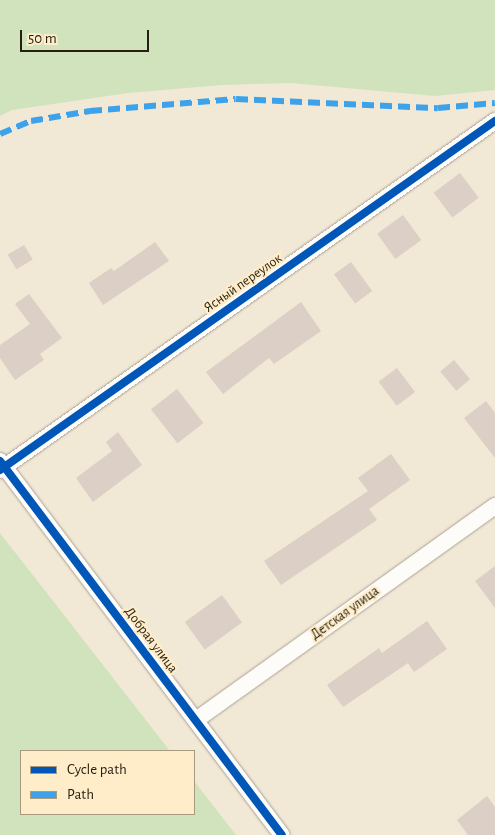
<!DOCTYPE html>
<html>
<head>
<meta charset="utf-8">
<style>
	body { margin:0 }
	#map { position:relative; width:495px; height:835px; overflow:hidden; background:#f2e8d6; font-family:"Alegreya Sans",sans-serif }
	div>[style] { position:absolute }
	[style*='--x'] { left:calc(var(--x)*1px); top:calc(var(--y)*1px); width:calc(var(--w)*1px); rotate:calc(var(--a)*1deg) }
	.green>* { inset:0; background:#d0e3bd }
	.building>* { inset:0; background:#dbcfc6; transform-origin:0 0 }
	.roads { filter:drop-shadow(0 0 1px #a9a294) drop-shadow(0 0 1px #a9a294) }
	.street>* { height:16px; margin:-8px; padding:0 8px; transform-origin:8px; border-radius:8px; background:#fdfcf9 }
	.quiet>* { height:6px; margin-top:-3px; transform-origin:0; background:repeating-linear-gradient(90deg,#3ea2ea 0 12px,transparent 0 18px) }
	.cycleway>* { height:8px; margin:-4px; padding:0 4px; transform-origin:4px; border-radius:4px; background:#0057b8 }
	span { translate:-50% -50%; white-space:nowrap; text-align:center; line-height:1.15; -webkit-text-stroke:4.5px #ffecc9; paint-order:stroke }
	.street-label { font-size:14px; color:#251e11 }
	.legend { position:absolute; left:20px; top:750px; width:175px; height:65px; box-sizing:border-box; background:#ffecc9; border:1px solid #a89a7f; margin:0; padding:6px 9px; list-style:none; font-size:15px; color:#251e11 }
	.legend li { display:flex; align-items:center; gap:10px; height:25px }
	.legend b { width:25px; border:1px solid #a89a7f }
	.scale { position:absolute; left:20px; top:30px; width:129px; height:22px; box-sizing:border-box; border:2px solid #251e11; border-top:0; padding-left:6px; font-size:15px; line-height:18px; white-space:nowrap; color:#251e11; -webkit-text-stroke:4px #ffecc9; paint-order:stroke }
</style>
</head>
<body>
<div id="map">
	<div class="green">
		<div style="clip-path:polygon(0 0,495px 0,495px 90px,435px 96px,291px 83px,222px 85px,128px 93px,12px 110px,0 116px)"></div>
		<div style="clip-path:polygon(0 533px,170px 751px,21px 751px,21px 814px,194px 814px,194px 781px,236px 835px,0 835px)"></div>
	</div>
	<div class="building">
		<div style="left:460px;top:173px;width:31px;height:33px;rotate:53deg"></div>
		<div style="left:403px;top:215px;width:31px;height:32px;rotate:54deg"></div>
		<div style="clip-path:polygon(155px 242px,169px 261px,103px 305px,89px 283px,111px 268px,114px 271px)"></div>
		<div style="left:24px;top:245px;width:17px;height:19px;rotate:59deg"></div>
		<div style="left:351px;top:262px;width:36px;height:21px;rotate:54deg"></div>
		<div style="clip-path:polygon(29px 294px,62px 338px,40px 354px,44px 360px,15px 380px,0 358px,0 345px,30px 324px,15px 304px)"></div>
		<div style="clip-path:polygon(301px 302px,321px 331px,274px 364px,269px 358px,223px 394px,206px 372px)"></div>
		<div style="left:454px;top:360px;width:25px;height:18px;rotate:50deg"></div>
		<div style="left:397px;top:368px;width:30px;height:23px;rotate:53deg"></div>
		<div style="left:177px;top:389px;width:43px;height:33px;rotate:52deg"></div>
		<div style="clip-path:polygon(486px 401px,495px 413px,495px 458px,464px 418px)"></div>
		<div style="clip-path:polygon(118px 432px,142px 465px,93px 502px,76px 478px,112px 451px,106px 442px)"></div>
		<div style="clip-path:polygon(391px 454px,410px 480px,369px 509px,377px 520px,281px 585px,264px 561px,368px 491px,358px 478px)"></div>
		<div style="clip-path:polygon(495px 566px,495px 608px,475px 581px)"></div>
		<div style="left:222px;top:595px;width:34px;height:46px;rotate:54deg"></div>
		<div style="clip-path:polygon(427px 621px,447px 649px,414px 672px,408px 663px,343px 707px,327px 685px,379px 648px,382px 653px)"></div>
		<div style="clip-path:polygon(487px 796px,495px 807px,495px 835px,468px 835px,457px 820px)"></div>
	</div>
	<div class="roads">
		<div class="street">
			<div style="--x:0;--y:461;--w:468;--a:53"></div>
			<div style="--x:0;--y:470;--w:606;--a:-35.19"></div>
			<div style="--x:196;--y:720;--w:368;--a:-35.6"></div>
		</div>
	</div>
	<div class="quiet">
		<div style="--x:0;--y:134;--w:34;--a:-23"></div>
		<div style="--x:31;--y:121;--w:60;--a:-9.6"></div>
		<div style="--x:90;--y:111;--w:146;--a:-4.7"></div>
		<div style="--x:236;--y:99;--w:202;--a:2.6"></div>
		<div style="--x:438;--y:108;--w:57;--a:-5"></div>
	</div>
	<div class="cycleway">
		<div style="--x:0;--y:461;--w:468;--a:53"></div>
		<div style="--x:0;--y:470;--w:606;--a:-35.19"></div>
	</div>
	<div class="street-label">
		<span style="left:243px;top:283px;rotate:-35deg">Ясный переулок</span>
		<span style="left:345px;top:613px;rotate:-36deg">Детская улица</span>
		<span style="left:151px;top:640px;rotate:53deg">Добрая улица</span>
	</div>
	<ul class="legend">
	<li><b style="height:6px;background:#0057b8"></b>Cycle path</li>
	<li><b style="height:6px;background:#3ea2ea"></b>Path</li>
	</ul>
	<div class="scale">50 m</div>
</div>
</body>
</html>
